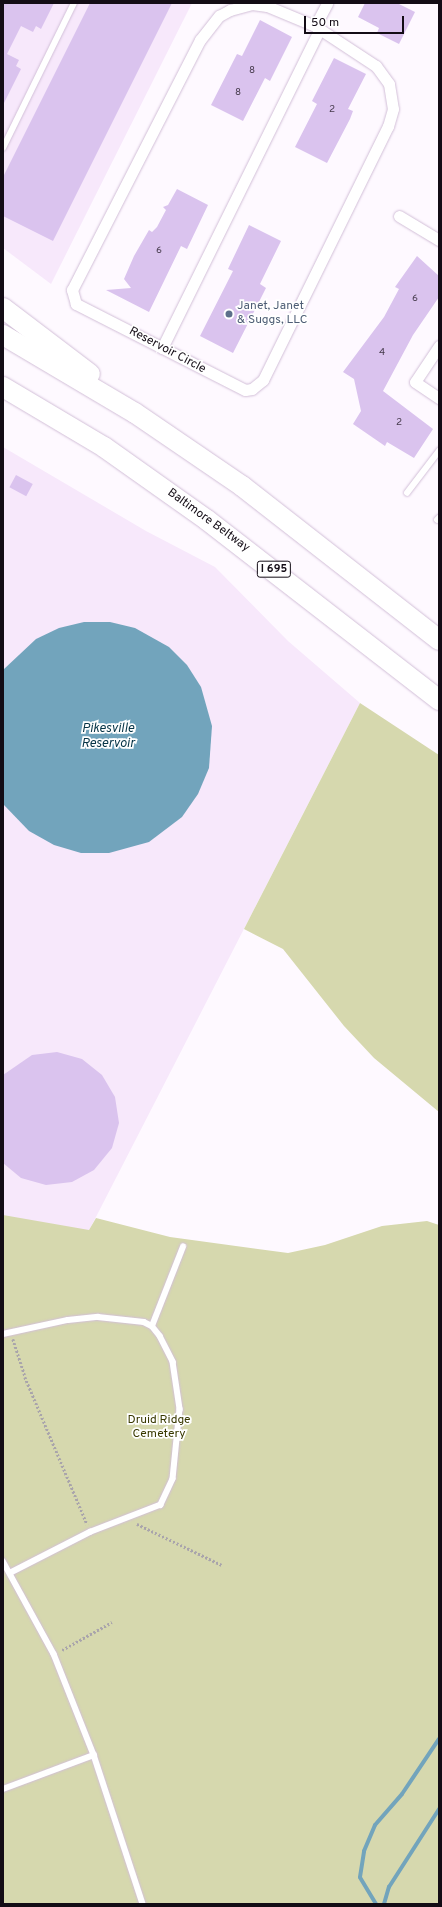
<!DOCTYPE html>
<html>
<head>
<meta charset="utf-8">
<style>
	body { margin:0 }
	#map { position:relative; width:442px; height:1907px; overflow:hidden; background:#fef9ff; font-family:Overpass,sans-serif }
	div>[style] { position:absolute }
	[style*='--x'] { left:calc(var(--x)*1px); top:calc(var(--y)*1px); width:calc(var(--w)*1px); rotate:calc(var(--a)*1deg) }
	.built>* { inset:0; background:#f7e8fb }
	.green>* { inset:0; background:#d6d8ae }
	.water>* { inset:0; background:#72a4bc }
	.stream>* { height:4px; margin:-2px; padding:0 2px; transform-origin:2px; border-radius:2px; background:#72a4bc }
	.building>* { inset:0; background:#dac3ee; transform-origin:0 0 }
	.path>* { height:2.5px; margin-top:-1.25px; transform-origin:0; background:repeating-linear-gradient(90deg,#a9a4ab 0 2px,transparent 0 4px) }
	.roads { filter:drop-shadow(0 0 1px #d2bfd8) drop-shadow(0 0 1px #d2bfd8) }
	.lane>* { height:5.5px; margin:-2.75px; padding:0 2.75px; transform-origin:2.75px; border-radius:2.75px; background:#fff }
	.street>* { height:11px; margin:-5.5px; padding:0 5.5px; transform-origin:5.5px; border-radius:5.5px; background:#fff }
	.highway>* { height:20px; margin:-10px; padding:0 10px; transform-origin:10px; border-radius:10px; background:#fff }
	.dots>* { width:11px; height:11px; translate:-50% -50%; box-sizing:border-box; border:2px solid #fff; border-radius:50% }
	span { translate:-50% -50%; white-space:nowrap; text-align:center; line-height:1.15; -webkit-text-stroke:3.5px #fff; paint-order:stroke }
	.number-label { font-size:10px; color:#453a4b }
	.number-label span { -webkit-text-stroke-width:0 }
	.shield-label span { padding:1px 3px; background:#fff; border:1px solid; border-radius:3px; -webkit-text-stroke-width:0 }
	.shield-label { font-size:11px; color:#130c15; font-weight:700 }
	.service-label { font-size:12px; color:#4e5e75 }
	.left { translate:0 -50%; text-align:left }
	.street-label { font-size:12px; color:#130c15 }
	.park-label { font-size:12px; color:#393900 }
	.water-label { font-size:13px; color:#063446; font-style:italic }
	.frame { position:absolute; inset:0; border:4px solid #130c15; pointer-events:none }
	.scale { position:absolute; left:304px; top:16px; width:100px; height:18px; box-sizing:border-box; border:2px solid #130c15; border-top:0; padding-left:5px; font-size:12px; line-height:14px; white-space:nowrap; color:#130c15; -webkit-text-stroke:3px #fff; paint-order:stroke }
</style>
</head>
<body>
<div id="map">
	<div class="built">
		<div style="clip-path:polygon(3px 3px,192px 3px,51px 284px,3px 248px)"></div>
		<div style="clip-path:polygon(3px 447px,146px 531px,215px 567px,288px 641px,360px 703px,79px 1250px,3px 1235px)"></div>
	</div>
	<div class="green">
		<div style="clip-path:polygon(360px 703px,439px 755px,439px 1112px,374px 1058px,344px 1026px,283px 949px,244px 929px)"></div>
		<div style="clip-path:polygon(3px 1215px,89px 1230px,96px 1218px,170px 1237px,288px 1253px,325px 1245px,382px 1226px,427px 1221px,439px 1225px,439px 1904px,3px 1904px)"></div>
	</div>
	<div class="water">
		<div style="clip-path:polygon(84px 622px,110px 622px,135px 628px,169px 647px,187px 665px,201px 687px,212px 726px,209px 768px,198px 794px,182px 817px,149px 842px,109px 853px,81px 853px,54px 845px,29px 831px,3px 804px,3px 670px,36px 639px,59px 628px)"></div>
	</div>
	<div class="stream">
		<div style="--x:376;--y:1904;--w:31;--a:-121"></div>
		<div style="--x:360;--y:1877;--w:26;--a:-81"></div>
		<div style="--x:364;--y:1851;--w:28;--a:-67"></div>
		<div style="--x:375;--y:1825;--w:41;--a:-48.9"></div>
		<div style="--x:402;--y:1794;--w:66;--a:-56.1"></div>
		<div style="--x:384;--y:1904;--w:18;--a:-74"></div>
		<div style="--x:389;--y:1887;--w:93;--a:-57.3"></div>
	</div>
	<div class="building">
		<div style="clip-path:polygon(3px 3px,54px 3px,41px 29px,36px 26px,33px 32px,21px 26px,7px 54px,19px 60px,16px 66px,21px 69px,3px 105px)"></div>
		<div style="clip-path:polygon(90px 3px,172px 3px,53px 241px,3px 216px,3px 177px)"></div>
		<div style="clip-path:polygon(365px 3px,397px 3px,415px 12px,399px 44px,377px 33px,379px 28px,358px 17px)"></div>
		<div style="clip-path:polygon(260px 20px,292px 37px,270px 81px,265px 78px,243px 121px,211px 105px,237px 54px,242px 56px)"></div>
		<div style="clip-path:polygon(334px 58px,366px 74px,348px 109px,353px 111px,350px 119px,327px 163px,295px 147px,317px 104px,312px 101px)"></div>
		<div style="clip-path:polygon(177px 189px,208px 205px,187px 249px,181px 246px,149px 312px,106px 290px,131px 288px,124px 279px,134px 256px,149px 230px,152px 232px,157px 227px,166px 210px,163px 207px,168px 205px)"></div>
		<div style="clip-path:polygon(249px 225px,281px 241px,260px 284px,266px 288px,233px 353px,200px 336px,233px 271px,228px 269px)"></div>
		<div style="clip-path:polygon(417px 256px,439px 276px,439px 297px,413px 335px,383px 391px,433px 429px,414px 458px,387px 442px,385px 446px,353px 424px,361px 411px,354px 379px,343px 372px,384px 317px,399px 289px,395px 287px)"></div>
		<div style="left:16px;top:475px;width:19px;height:14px;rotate:28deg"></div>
		<div style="clip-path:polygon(57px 1052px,82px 1059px,102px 1075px,115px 1097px,119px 1123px,112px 1148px,94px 1170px,72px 1182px,46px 1185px,21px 1178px,3px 1163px,3px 1075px,32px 1055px)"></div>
	</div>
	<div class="path">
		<div style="--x:13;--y:1339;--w:40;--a:72"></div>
		<div style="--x:25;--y:1377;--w:160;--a:67.1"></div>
		<div style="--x:137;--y:1524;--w:94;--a:25.8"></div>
		<div style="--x:62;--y:1650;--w:57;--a:-29.2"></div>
	</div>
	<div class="roads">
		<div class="lane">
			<div style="--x:3;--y:148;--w:161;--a:-63.9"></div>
			<div style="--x:407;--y:493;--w:53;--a:-52.7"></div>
			<div style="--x:437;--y:520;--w:3;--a:-45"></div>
			<div style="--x:152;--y:1326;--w:85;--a:-68.6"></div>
			<div style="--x:3;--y:1334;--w:66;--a:-12.2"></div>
			<div style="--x:68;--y:1320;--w:30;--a:-6"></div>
			<div style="--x:98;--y:1317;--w:46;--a:6.2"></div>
			<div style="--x:144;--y:1322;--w:9;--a:27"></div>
			<div style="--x:152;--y:1326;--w:13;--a:51"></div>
			<div style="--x:160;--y:1336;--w:29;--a:63"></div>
			<div style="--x:173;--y:1362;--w:48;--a:81.5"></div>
			<div style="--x:180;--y:1409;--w:70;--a:95.7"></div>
			<div style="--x:173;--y:1479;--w:29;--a:115"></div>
			<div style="--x:161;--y:1505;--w:75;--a:158.9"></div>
			<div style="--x:91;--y:1532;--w:90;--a:152.9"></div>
			<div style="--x:3;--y:1561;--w:106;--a:61.3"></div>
			<div style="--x:54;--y:1654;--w:109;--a:68.4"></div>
			<div style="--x:94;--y:1755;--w:157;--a:71.8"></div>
			<div style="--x:3;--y:1789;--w:97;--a:-20.5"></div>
		</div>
		<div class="street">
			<div style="--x:252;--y:4;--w:15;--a:8"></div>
			<div style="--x:267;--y:6;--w:52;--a:22.6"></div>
			<div style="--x:315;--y:26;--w:73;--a:33.3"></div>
			<div style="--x:376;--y:66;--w:22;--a:54"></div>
			<div style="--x:389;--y:84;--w:25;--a:81"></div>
			<div style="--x:393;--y:109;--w:18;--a:106"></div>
			<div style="--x:388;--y:126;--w:283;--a:116.2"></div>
			<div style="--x:263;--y:380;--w:14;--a:141"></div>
			<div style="--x:252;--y:389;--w:7;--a:172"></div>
			<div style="--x:245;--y:390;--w:190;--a:-153"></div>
			<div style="--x:76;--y:304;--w:15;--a:-106"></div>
			<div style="--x:72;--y:290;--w:281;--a:-62.9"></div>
			<div style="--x:200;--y:40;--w:31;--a:-52"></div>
			<div style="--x:219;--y:16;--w:13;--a:-29"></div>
			<div style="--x:230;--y:10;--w:23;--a:-15"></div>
			<div style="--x:315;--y:26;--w:26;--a:-62"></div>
			<div style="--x:399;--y:216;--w:47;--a:31"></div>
			<div style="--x:439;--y:346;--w:43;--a:123.7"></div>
			<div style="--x:415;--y:382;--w:29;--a:34"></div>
			<div style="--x:162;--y:348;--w:356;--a:-63.7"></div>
		</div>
		<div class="highway">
			<div style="--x:3;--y:308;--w:109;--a:37.2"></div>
			<div style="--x:3;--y:335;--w:153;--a:30.6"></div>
			<div style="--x:135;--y:413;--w:130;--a:34.3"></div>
			<div style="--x:242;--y:486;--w:250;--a:38"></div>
			<div style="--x:3;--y:387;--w:117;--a:30.7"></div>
			<div style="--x:104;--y:447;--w:126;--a:35.3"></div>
			<div style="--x:207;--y:520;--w:294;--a:37.8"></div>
		</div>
	</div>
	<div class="dots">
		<div style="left:229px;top:314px;background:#5c6f8a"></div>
	</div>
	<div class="number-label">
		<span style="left:252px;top:71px">8</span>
		<span style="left:238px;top:93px">8</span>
		<span style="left:332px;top:110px">2</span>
		<span style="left:159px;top:251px">6</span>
		<span style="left:415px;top:299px">6</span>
		<span style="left:382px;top:353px">4</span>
		<span style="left:399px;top:423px">2</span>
	</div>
	<div class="shield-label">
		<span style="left:274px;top:569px">I 695</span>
	</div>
	<div class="service-label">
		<span class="left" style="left:237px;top:314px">Janet, Janet<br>&amp; Suggs, LLC</span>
	</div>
	<div class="street-label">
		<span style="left:167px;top:351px;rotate:28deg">Reservoir Circle</span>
		<span style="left:208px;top:521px;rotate:36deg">Baltimore Beltway</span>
	</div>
	<div class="park-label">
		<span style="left:159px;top:1428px">Druid Ridge<br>Cemetery</span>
	</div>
	<div class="water-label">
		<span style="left:108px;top:737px">Pikesville<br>Reservoir</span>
	</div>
	<div class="frame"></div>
	<div class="scale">50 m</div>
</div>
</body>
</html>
